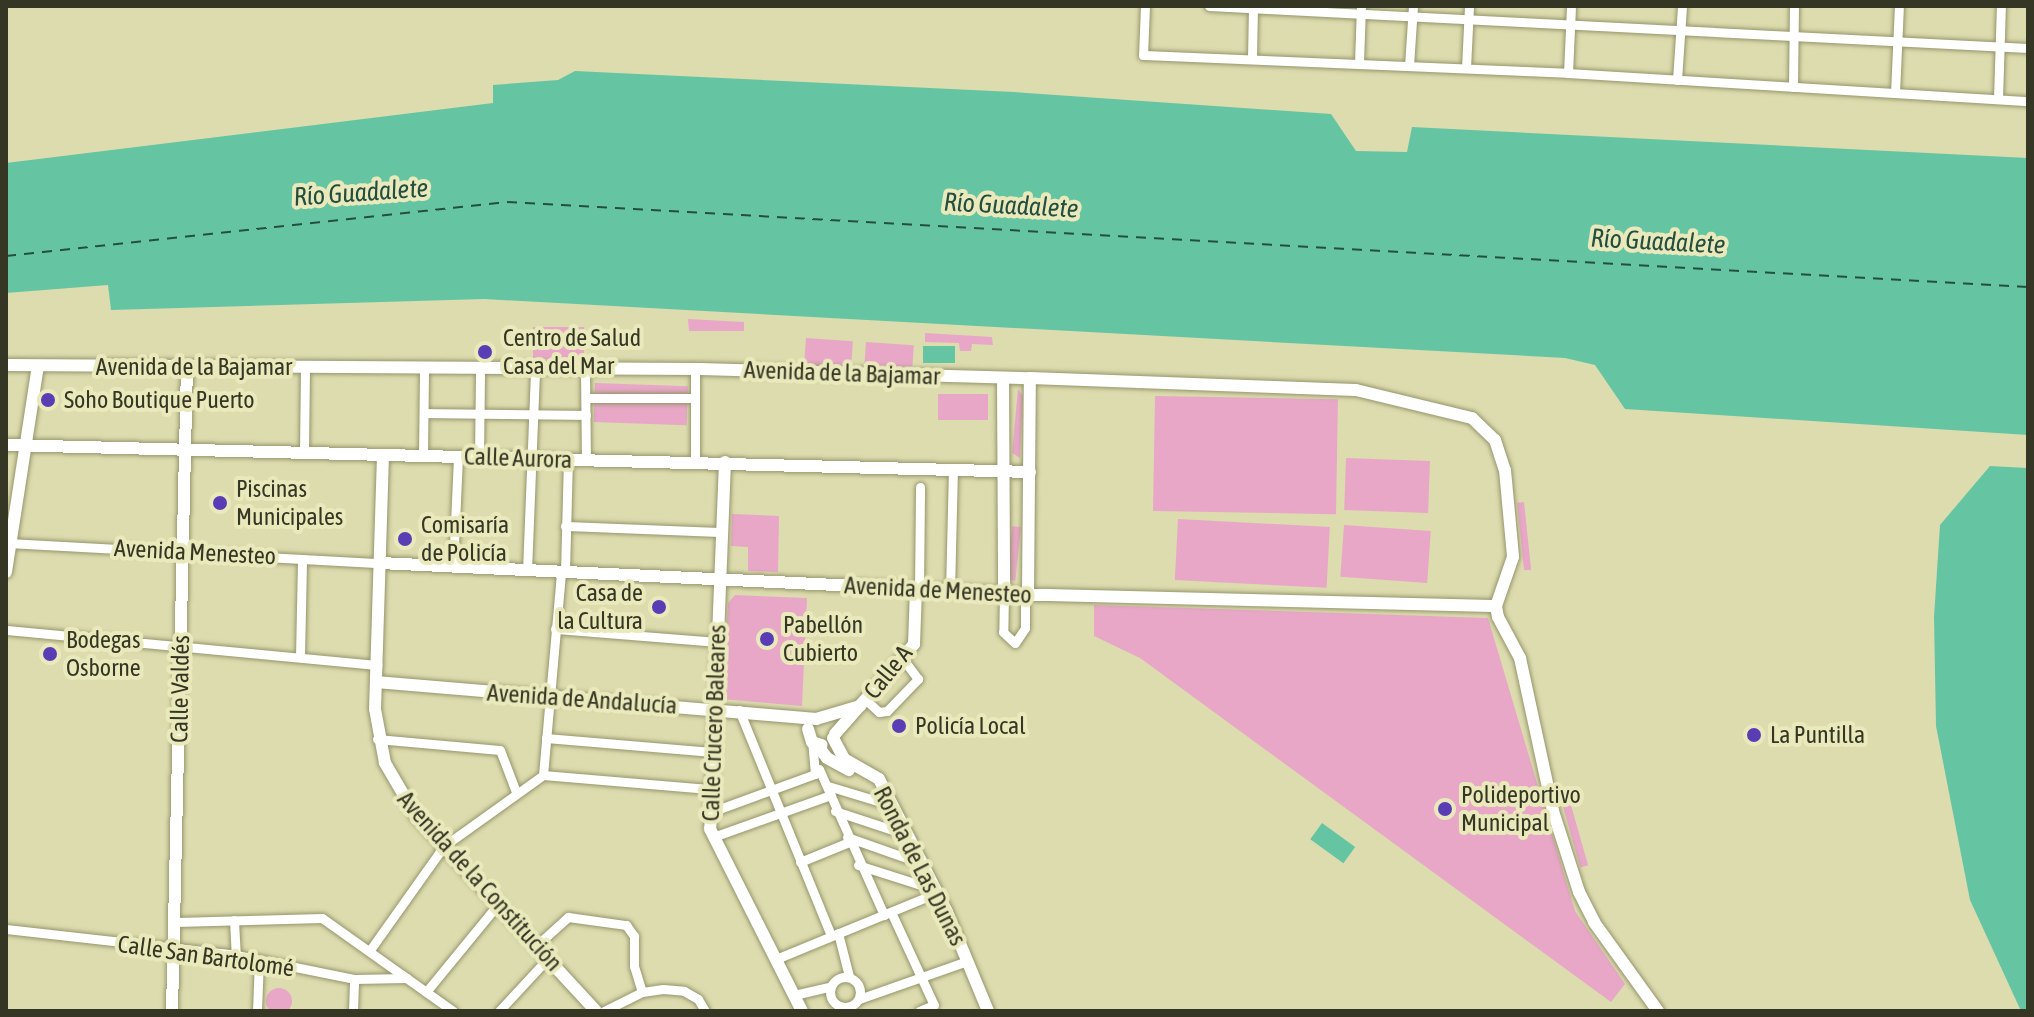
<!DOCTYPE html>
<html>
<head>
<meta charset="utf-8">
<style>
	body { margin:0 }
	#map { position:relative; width:2034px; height:1017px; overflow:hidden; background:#dcdcaf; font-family:"Asap Condensed",sans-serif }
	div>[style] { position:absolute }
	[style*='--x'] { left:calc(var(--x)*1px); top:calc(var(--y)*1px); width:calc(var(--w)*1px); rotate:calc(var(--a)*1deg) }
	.green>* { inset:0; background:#e8a7c7; transform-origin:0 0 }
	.round { border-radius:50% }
	.water>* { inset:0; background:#65c5a3; transform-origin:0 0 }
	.ferry>* { height:2px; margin-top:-1px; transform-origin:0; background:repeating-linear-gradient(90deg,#244e3f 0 10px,transparent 0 18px) }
	.roads { filter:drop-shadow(0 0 2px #96966c) drop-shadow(0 0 2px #96966c) }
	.street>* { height:9px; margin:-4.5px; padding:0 4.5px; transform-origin:4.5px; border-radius:4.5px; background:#fff }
	.street>.ring { margin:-4.5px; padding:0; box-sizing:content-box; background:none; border:9px solid #fff; border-radius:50% }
	.secondary>* { height:12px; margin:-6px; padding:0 6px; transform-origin:6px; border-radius:6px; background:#fff }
	.dots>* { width:22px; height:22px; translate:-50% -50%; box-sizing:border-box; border:4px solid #e9e9bc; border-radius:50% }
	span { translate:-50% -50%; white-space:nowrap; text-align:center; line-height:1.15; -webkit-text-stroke:8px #e9e9bc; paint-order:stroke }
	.poi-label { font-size:24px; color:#363624 }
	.left { translate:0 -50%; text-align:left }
	.right { translate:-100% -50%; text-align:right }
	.street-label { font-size:24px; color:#363624 }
	.water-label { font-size:26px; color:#244e3f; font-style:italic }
	.frame { position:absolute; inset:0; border:8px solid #363624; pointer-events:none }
</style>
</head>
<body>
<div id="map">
	<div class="green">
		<div style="clip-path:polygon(688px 319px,744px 322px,744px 331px,689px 331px)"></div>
		<div style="left:533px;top:327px;width:51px;height:32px"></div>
		<div style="clip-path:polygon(925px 333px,992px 337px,993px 345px,972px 344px,971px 351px,960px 351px,959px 343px,925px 342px)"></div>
		<div style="left:806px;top:338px;width:47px;height:30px;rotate:4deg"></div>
		<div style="left:866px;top:342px;width:48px;height:26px;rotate:4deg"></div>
		<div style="left:595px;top:383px;width:93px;height:39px;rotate:2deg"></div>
		<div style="clip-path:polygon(1018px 389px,1023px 396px,1020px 458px,1012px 453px)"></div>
		<div style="left:938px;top:394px;width:50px;height:26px"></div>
		<div style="left:1155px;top:396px;width:183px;height:115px;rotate:1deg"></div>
		<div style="left:1346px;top:458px;width:84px;height:52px;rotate:2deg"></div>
		<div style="left:1524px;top:502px;width:68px;height:7px;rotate:84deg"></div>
		<div style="clip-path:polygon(732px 514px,779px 516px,778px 572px,748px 571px,748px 547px,731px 546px)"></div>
		<div style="left:1178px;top:519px;width:152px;height:61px;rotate:3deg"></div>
		<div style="left:1344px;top:525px;width:87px;height:52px;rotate:4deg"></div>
		<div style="left:1012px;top:526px;width:9px;height:54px;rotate:6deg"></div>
		<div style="clip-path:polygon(735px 595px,807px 598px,802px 706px,723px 699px,728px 603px)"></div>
		<div style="clip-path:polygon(1094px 605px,1488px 618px,1575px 911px,1625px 984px,1611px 1002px,1140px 658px,1094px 636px)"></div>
		<div style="left:1568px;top:795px;width:73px;height:8px;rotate:74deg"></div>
		<div class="round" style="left:266px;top:988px;width:26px;height:26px"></div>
	</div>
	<div class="water">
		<div style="clip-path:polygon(575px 71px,1014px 92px,1331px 114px,1356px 151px,1407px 152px,1412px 127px,2028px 158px,2028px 435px,1625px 409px,1595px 365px,1565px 358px,484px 299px,111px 310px,108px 285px,6px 293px,6px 163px,493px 103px,493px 85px,558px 80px)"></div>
		<div style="left:923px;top:346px;width:32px;height:17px"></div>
		<div style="clip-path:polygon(1990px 466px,2028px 468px,2028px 1011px,2021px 1011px,1970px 900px,1936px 726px,1934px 617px,1940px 525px)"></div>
		<div style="left:1322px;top:823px;width:41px;height:20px;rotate:36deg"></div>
	</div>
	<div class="ferry">
		<div style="--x:6;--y:256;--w:504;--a:-6.15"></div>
		<div style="--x:507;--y:202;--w:1523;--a:3.2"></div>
	</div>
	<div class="roads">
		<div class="street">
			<div style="--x:1145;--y:6;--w:49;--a:92.3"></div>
			<div style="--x:1143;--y:55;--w:425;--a:2.4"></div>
			<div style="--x:1568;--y:73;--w:461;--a:3.5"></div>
			<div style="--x:1209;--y:6;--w:820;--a:2.94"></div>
			<div style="--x:1252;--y:58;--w:52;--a:-88.9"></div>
			<div style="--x:1359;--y:63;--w:57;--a:-88"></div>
			<div style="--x:1409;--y:66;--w:60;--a:-86.2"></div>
			<div style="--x:1466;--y:68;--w:62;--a:-87.2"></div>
			<div style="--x:1568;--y:73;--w:67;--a:-87.4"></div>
			<div style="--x:1677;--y:80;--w:74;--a:-86.1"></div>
			<div style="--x:1793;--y:87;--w:81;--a:-89.3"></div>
			<div style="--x:1895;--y:93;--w:87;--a:-87.4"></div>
			<div style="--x:1998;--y:99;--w:93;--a:-88.2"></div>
			<div style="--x:695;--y:369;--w:93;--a:90"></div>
			<div style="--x:585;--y:370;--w:91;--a:89.4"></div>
			<div style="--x:586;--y:398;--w:109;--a:0"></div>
			<div style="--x:424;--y:413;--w:162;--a:0.7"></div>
			<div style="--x:304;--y:451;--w:84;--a:-89.3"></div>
			<div style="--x:423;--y:455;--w:85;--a:-89.3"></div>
			<div style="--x:479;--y:457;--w:87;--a:-89.3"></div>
			<div style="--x:565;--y:526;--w:156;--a:2.2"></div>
			<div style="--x:8;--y:543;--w:373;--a:3.1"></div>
			<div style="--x:453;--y:567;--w:111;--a:-87.4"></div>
			<div style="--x:527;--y:571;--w:201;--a:-87.7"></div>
			<div style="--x:565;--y:572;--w:113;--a:-88.5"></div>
			<div style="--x:919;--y:589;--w:102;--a:-89.4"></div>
			<div style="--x:950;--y:591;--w:122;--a:-88.6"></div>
			<div style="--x:1004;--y:593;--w:39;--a:91"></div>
			<div style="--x:1003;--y:632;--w:16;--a:43"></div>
			<div style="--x:1015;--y:643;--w:18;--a:-56"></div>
			<div style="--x:1025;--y:628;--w:34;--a:-90"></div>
			<div style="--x:555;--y:629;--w:162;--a:4.6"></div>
			<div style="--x:6;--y:630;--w:373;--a:5.4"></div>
			<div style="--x:300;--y:657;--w:98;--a:-88.8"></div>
			<div style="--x:866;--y:700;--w:18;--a:43"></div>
			<div style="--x:879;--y:712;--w:8;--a:-7"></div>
			<div style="--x:887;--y:711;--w:45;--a:-45.9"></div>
			<div style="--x:918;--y:679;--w:25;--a:-127"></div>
			<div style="--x:739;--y:710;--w:243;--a:67.8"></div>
			<div style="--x:546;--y:738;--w:167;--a:4.8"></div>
			<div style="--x:377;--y:739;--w:123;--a:5.1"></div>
			<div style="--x:500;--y:750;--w:45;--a:69.1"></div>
			<div style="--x:819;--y:769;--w:160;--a:66"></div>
			<div style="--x:543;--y:775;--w:203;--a:-84.9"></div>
			<div style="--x:543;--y:775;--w:169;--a:4.8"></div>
			<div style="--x:828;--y:786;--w:66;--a:16.8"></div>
			<div style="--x:835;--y:811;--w:74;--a:18.2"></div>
			<div style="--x:711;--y:812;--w:111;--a:-20.1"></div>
			<div style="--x:815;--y:774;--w:32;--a:-95"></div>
			<div style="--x:713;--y:837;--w:125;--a:-19.6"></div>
			<div style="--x:847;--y:837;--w:75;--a:19.4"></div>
			<div style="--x:800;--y:862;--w:53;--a:-22.2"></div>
			<div style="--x:858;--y:865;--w:79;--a:17.7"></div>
			<div style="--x:891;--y:912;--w:102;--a:65.2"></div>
			<div style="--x:934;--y:1005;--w:16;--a:158"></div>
			<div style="--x:234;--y:920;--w:35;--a:87"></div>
			<div style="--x:176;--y:922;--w:146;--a:-1.6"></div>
			<div style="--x:322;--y:918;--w:161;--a:35.4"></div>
			<div style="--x:6;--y:929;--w:231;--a:6.4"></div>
			<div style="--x:236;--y:955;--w:120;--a:11.5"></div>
			<div style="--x:354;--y:979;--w:53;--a:-1.1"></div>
			<div style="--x:838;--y:933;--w:44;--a:75.7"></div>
			<div style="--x:537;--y:945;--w:42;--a:-42.1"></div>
			<div style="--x:568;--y:917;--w:59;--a:7.9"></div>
			<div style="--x:626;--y:925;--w:14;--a:54"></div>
			<div style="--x:634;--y:936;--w:30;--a:90"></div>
			<div style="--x:634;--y:966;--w:27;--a:73"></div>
			<div style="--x:370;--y:950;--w:128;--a:-54.6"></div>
			<div style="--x:444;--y:846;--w:122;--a:-35.6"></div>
			<div style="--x:776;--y:959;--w:173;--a:-22.4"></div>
			<div class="ring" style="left:830px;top:977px;width:21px;height:21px"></div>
			<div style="--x:426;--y:992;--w:114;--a:-50.7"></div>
			<div style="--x:794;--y:995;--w:37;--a:-13"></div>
			<div style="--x:859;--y:999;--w:114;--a:-19.4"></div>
			<div style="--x:257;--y:1011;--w:51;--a:-87.8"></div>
			<div style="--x:353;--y:1011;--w:32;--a:-88"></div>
			<div style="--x:499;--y:1011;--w:74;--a:-47.2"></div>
			<div style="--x:604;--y:1011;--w:42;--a:-26.6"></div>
			<div style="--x:642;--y:992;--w:21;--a:-8"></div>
			<div style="--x:663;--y:989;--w:21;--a:5"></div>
			<div style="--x:684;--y:991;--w:16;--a:30"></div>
			<div style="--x:698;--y:999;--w:14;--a:60"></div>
		</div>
		<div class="secondary">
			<div style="--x:6;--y:365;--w:694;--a:0.33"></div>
			<div style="--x:700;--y:369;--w:330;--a:1.6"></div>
			<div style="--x:1030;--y:378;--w:326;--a:2.1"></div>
			<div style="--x:1356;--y:390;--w:119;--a:13.6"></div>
			<div style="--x:1472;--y:418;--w:32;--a:44"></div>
			<div style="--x:1495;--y:440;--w:32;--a:72"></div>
			<div style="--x:1505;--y:470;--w:87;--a:84.7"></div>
			<div style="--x:1513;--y:557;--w:52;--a:109.1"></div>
			<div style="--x:1496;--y:606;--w:11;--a:80"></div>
			<div style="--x:1498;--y:617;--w:47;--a:61.8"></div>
			<div style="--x:1520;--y:658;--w:157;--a:77.8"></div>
			<div style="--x:1553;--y:811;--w:85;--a:72.2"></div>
			<div style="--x:1579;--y:892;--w:34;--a:63"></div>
			<div style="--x:1594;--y:922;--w:110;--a:54.3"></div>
			<div style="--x:1003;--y:378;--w:215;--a:89.7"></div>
			<div style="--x:6;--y:445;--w:1024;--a:1.51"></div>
			<div style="--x:383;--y:455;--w:254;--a:91.8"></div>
			<div style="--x:375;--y:709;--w:55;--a:79.5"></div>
			<div style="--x:385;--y:763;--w:61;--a:59.7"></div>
			<div style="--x:416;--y:816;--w:265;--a:47.3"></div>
			<div style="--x:725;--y:462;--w:367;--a:92.3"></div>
			<div style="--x:710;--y:829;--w:204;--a:63.2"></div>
			<div style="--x:380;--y:563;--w:665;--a:2.76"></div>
			<div style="--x:1044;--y:595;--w:452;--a:1.4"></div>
			<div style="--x:6;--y:572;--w:208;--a:-81.2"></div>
			<div style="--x:1028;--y:594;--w:216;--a:-89.5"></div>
			<div style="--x:376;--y:682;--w:442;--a:4.8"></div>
			<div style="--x:816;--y:719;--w:46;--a:-16.5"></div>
			<div style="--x:808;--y:729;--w:14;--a:73"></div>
			<div style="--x:812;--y:742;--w:10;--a:17"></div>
			<div style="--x:835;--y:734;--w:120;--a:-48.7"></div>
			<div style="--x:914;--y:644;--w:55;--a:-87.9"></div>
			<div style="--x:833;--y:738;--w:24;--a:62"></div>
			<div style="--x:844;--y:759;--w:40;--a:29.7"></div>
			<div style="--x:879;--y:779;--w:149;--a:62.9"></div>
			<div style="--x:947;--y:912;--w:107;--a:67.5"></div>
			<div style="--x:817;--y:745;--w:16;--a:52"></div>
			<div style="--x:827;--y:758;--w:25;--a:29"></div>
			<div style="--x:172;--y:1011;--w:645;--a:-88.67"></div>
		</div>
	</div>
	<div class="dots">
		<div style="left:485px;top:352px;background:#5a3db5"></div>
		<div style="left:48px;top:400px;background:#5a3db5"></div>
		<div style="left:220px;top:503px;background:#5a3db5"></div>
		<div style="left:405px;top:539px;background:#5a3db5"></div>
		<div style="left:659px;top:607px;background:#5a3db5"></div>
		<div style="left:767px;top:639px;background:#5a3db5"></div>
		<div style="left:50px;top:654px;background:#5a3db5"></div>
		<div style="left:899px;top:726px;background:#5a3db5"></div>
		<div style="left:1754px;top:735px;background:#5a3db5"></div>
		<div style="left:1445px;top:809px;background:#5a3db5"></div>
	</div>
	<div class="poi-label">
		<span class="left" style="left:503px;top:352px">Centro de Salud<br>Casa del Mar</span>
		<span class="left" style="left:64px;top:400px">Soho Boutique Puerto</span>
		<span class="left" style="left:236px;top:503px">Piscinas<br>Municipales</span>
		<span class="left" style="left:421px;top:539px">Comisaría<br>de Policía</span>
		<span class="right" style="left:643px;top:607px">Casa de<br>la Cultura</span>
		<span class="left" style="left:783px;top:639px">Pabellón<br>Cubierto</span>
		<span class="left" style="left:66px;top:654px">Bodegas<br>Osborne</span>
		<span class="left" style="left:915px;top:726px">Policía Local</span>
		<span class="left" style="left:1770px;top:735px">La Puntilla</span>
		<span class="left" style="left:1461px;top:809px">Polideportivo<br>Municipal</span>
	</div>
	<div class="street-label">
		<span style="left:194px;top:367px">Avenida de la Bajamar</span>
		<span style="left:842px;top:373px;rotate:2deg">Avenida de la Bajamar</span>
		<span style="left:518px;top:458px;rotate:2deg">Calle Aurora</span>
		<span style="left:195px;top:552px;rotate:3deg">Avenida Menesteo</span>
		<span style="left:938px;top:590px;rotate:3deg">Avenida de Menesteo</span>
		<span style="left:888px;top:672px;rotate:-51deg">Calle A</span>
		<span style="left:180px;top:689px;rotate:-89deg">Calle Valdés</span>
		<span style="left:582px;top:699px;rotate:4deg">Avenida de Andalucía</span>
		<span style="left:714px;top:723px;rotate:-88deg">Calle Crucero Baleares</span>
		<span style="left:920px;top:866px;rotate:63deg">Ronda de Las Dunas</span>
		<span style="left:480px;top:881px;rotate:48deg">Avenida de la Constitución</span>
		<span style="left:206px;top:956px;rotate:8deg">Calle San Bartolomé</span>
	</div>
	<div class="water-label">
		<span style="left:361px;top:193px;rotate:-4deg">Río Guadalete</span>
		<span style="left:1011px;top:206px;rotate:3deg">Río Guadalete</span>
		<span style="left:1658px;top:242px;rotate:3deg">Río Guadalete</span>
	</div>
	<div class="frame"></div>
</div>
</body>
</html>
